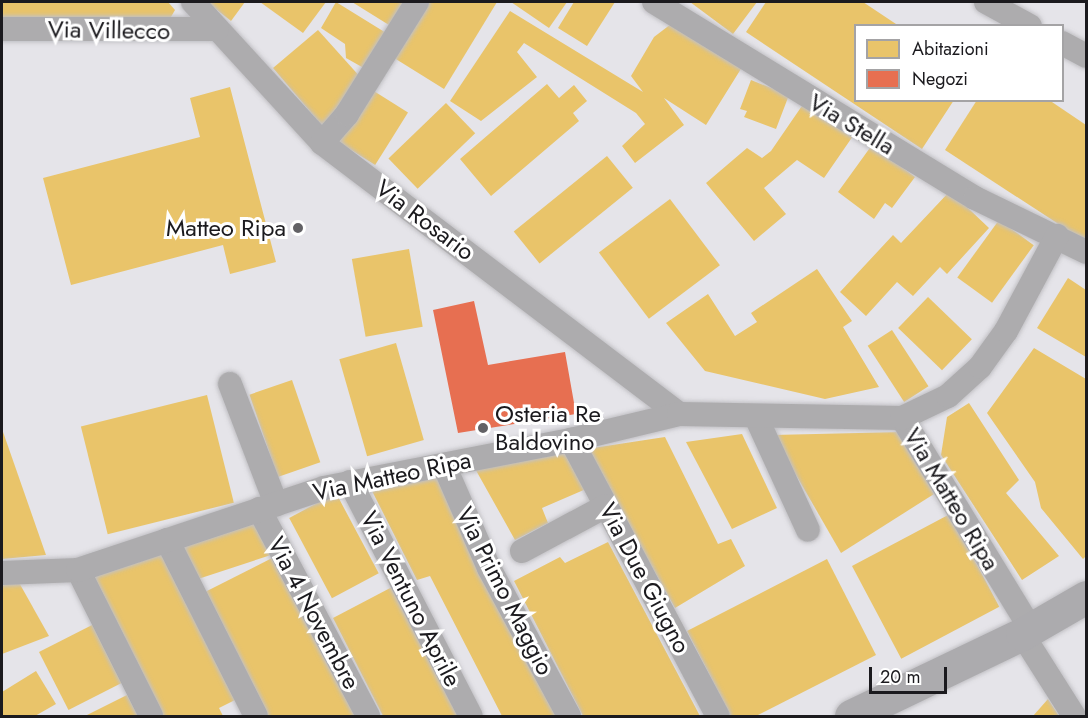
<!DOCTYPE html>
<html>
<head>
<meta charset="utf-8">
<style>
	body { margin:0 }
	#map { position:relative; width:1088px; height:718px; overflow:hidden; background:#e5e4e9; font-family:Jost,sans-serif }
	div>[style] { position:absolute }
	[style*='--x'] { left:calc(var(--x)*1px); top:calc(var(--y)*1px); width:calc(var(--w)*1px); rotate:calc(var(--a)*1deg) }
	.homes>* { inset:0; background:#e9c46a; transform-origin:0 0 }
	.shops>* { inset:0; background:#e76f51 }
	.roads { filter:drop-shadow(0 0 2px #c1c0c4) drop-shadow(0 0 2px #c1c0c4) }
	.street>* { height:24px; margin:-12px; padding:0 12px; transform-origin:12px; border-radius:12px; background:#adacae }
	.secondary>* { height:33px; margin:-16.5px; padding:0 16.5px; transform-origin:16.5px; border-radius:16.5px; background:#acabae }
	.dots>* { width:16px; height:16px; translate:-50% -50%; box-sizing:border-box; border:3px solid #fff; border-radius:50% }
	span { translate:-50% -50%; white-space:nowrap; text-align:center; line-height:1.15; -webkit-text-stroke:6px #fff; paint-order:stroke }
	.street-label { font-size:24px; color:#1b1a1e }
	.poi-label { font-size:24px; color:#1b1a1e }
	.right { translate:-100% -50%; text-align:right }
	.left { translate:0 -50%; text-align:left }
	.frame { position:absolute; inset:0; border:3px solid #1b1a1e; pointer-events:none }
	.legend { position:absolute; left:854px; top:24px; width:210px; height:78px; box-sizing:border-box; background:#fff; border:2px solid #a4a3a5; margin:0; padding:8px 10px; list-style:none; font-size:18px; color:#1b1a1e }
	.legend li { display:flex; align-items:center; gap:12px; height:30px }
	.legend b { width:30px; border:2px solid #a4a3a5 }
	.scale { position:absolute; left:869px; top:667px; width:78px; height:27px; box-sizing:border-box; border:3px solid #1b1a1e; border-top:0; padding-left:8px; font-size:18px; line-height:21px; white-space:nowrap; color:#1b1a1e; -webkit-text-stroke:4px #fff; paint-order:stroke }
</style>
</head>
<body>
<div id="map">
	<div class="homes">
		<div style="clip-path:polygon(2px 2px,168px 2px,175px 10px,168px 22px,2px 17px)"></div>
		<div style="clip-path:polygon(207px 2px,245px 2px,231px 21px)"></div>
		<div style="clip-path:polygon(260px 2px,326px 2px,303px 33px)"></div>
		<div style="clip-path:polygon(336px 2px,391px 36px,369px 71px,346px 58px,345px 44px,321px 28px)"></div>
		<div style="clip-path:polygon(352px 2px,415px 2px,397px 30px)"></div>
		<div style="clip-path:polygon(424px 2px,497px 2px,444px 89px,391px 56px)"></div>
		<div style="clip-path:polygon(511px 2px,567px 2px,549px 28px)"></div>
		<div style="clip-path:polygon(574px 2px,615px 2px,587px 46px,558px 28px)"></div>
		<div style="clip-path:polygon(690px 2px,757px 2px,733px 34px)"></div>
		<div style="clip-path:polygon(766px 2px,863px 2px,899px 26px,856px 26px,856px 100px,954px 100px,922px 149px,746px 32px)"></div>
		<div style="clip-path:polygon(510px 11px,643px 92px,631px 76px,654px 37px,675px 21px,744px 64px,706px 125px,664px 98px,684px 125px,635px 163px,622px 146px,645px 124px,636px 113px,524px 43px,517px 52px,537px 77px,481px 121px,450px 101px)"></div>
		<div style="clip-path:polygon(318px 30px,362px 79px,325px 129px,273px 68px)"></div>
		<div style="clip-path:polygon(751px 80px,789px 95px,776px 129px,744px 117px,747px 111px,740px 109px)"></div>
		<div style="clip-path:polygon(547px 84px,559px 98px,574px 85px,587px 101px,573px 113px,579px 121px,491px 196px,460px 159px)"></div>
		<div style="clip-path:polygon(230px 87px,276px 262px,230px 274px,223px 245px,71px 285px,43px 178px,200px 137px,190px 98px)"></div>
		<div style="left:369px;top:88px;width:46px;height:62px;rotate:32deg"></div>
		<div style="clip-path:polygon(806px 100px,853px 136px,824px 178px,797px 160px,764px 188px,786px 214px,754px 241px,706px 183px,747px 148px,762px 158px,771px 151px)"></div>
		<div style="clip-path:polygon(977px 100px,1049px 100px,1086px 125px,1086px 242px,945px 150px)"></div>
		<div style="left:446px;top:103px;width:42px;height:80px;rotate:46deg"></div>
		<div style="clip-path:polygon(872px 145px,915px 177px,892px 208px,885px 203px,874px 219px,838px 192px)"></div>
		<div style="left:607px;top:156px;width:41px;height:120px;rotate:51deg"></div>
		<div style="clip-path:polygon(950px 191px,989px 228px,947px 274px,940px 267px,913px 296px,897px 282px,866px 316px,840px 292px,893px 235px,901px 243px)"></div>
		<div style="left:670px;top:199px;width:83px;height:89px;rotate:53deg"></div>
		<div style="left:999px;top:220px;width:43px;height:71px;rotate:36deg"></div>
		<div style="left:409px;top:249px;width:79px;height:58px;rotate:80deg"></div>
		<div style="clip-path:polygon(817px 269px,852px 321px,843px 327px,879px 387px,825px 399px,705px 371px,666px 323px,708px 294px,735px 336px,757px 322px,751px 313px)"></div>
		<div style="clip-path:polygon(1068px 278px,1086px 290px,1086px 357px,1037px 328px)"></div>
		<div style="left:928px;top:297px;width:61px;height:43px;rotate:44deg"></div>
		<div style="left:892px;top:330px;width:67px;height:29px;rotate:57deg"></div>
		<div style="left:396px;top:343px;width:101px;height:59px;rotate:74deg"></div>
		<div style="clip-path:polygon(1034px 348px,1086px 379px,1086px 556px,1083px 559px,1041px 508px,1035px 482px,987px 413px)"></div>
		<div style="left:292px;top:380px;width:87px;height:45px;rotate:71deg"></div>
		<div style="left:207px;top:395px;width:111px;height:130px;rotate:76deg"></div>
		<div style="clip-path:polygon(969px 403px,1019px 480px,1006px 493px,1059px 556px,1022px 580px,941px 455px,947px 417px)"></div>
		<div style="clip-path:polygon(2px 429px,46px 555px,2px 559px)"></div>
		<div style="clip-path:polygon(901px 432px,934px 494px,841px 553px,773px 435px)"></div>
		<div style="clip-path:polygon(742px 434px,777px 508px,732px 529px,686px 442px)"></div>
		<div style="clip-path:polygon(665px 437px,718px 544px,731px 539px,745px 566px,675px 608px,586px 449px)"></div>
		<div style="clip-path:polygon(564px 450px,586px 489px,542px 508px,548px 523px,515px 540px,473px 465px)"></div>
		<div style="clip-path:polygon(442px 469px,561px 716px,502px 716px,430px 576px,417px 580px,370px 487px)"></div>
		<div style="left:336px;top:493px;width:91px;height:53px;rotate:62deg"></div>
		<div style="left:950px;top:514px;width:105px;height:111px;rotate:62deg"></div>
		<div style="clip-path:polygon(256px 518px,277px 553px,195px 580px,182px 545px)"></div>
		<div style="clip-path:polygon(608px 542px,700px 716px,583px 716px,514px 581px,560px 557px,565px 563px)"></div>
		<div style="clip-path:polygon(164px 549px,239px 698px,219px 708px,223px 716px,163px 716px,90px 575px)"></div>
		<div style="clip-path:polygon(278px 555px,362px 716px,267px 716px,205px 592px)"></div>
		<div style="clip-path:polygon(827px 559px,876px 655px,756px 716px,731px 716px,687px 631px)"></div>
		<div style="clip-path:polygon(17px 579px,49px 636px,2px 654px,2px 586px)"></div>
		<div style="clip-path:polygon(394px 586px,461px 716px,383px 716px,333px 618px)"></div>
		<div style="left:96px;top:623px;width:65px;height:64px;rotate:63deg"></div>
		<div style="clip-path:polygon(36px 671px,56px 704px,35px 716px,2px 716px,2px 692px)"></div>
		<div style="clip-path:polygon(127px 695px,138px 716px,85px 716px)"></div>
		<div style="clip-path:polygon(1048px 699px,1059px 716px,1033px 716px)"></div>
	</div>
	<div class="shops">
		<div style="clip-path:polygon(474px 301px,488px 365px,565px 352px,576px 414px,458px 433px,433px 310px)"></div>
	</div>
	<div class="roads">
		<div class="street">
			<div style="--x:193;--y:2;--w:191;--a:47.5"></div>
			<div style="--x:322;--y:143;--w:448;--a:37.2"></div>
			<div style="--x:654;--y:2;--w:376;--a:31.4"></div>
			<div style="--x:975;--y:198;--w:123;--a:25.9"></div>
			<div style="--x:986;--y:2;--w:50;--a:28.6"></div>
			<div style="--x:2;--y:29;--w:215;--a:0"></div>
			<div style="--x:1062;--y:43;--w:27;--a:28"></div>
			<div style="--x:322;--y:143;--w:38;--a:-49"></div>
			<div style="--x:347;--y:114;--w:132;--a:-58"></div>
			<div style="--x:230;--y:384;--w:129;--a:69"></div>
			<div style="--x:756;--y:417;--w:124;--a:65.3"></div>
			<div style="--x:902;--y:418;--w:247;--a:58.6"></div>
			<div style="--x:571;--y:440;--w:313;--a:62"></div>
			<div style="--x:444;--y:465;--w:112;--a:66.4"></div>
			<div style="--x:489;--y:568;--w:168;--a:61.6"></div>
			<div style="--x:350;--y:482;--w:263;--a:62.7"></div>
			<div style="--x:259;--y:509;--w:234;--a:62.2"></div>
			<div style="--x:167;--y:540;--w:197;--a:63.2"></div>
			<div style="--x:522;--y:551;--w:95;--a:-28.2"></div>
			<div style="--x:78;--y:570;--w:163;--a:63.4"></div>
			<div style="--x:2;--y:573;--w:76;--a:-2.3"></div>
			<div style="--x:78;--y:570;--w:259;--a:-18.4"></div>
			<div style="--x:324;--y:488;--w:252;--a:-11"></div>
			<div style="--x:571;--y:440;--w:111;--a:-13.5"></div>
			<div style="--x:679;--y:414;--w:223;--a:1"></div>
			<div style="--x:902;--y:418;--w:51;--a:-25.6"></div>
			<div style="--x:948;--y:396;--w:43;--a:-42.2"></div>
			<div style="--x:980;--y:367;--w:44;--a:-54.2"></div>
			<div style="--x:1006;--y:331;--w:108;--a:-61.8"></div>
			<div style="--x:1022;--y:634;--w:97;--a:57.6"></div>
		</div>
		<div class="secondary">
			<div style="--x:851;--y:716;--w:190;--a:-25.6"></div>
			<div style="--x:1022;--y:634;--w:74;--a:-30"></div>
		</div>
	</div>
	<div class="dots">
		<div style="left:298px;top:228px;background:#626165"></div>
		<div style="left:483px;top:428px;background:#626165"></div>
	</div>
	<div class="street-label">
		<span style="left:109px;top:30px;rotate:1deg">Via Villecco</span>
		<span style="left:852px;top:124px;rotate:31deg">Via Stella</span>
		<span style="left:425px;top:220px;rotate:37deg">Via Rosario</span>
		<span style="left:392px;top:476px;rotate:-12deg">Via Matteo Ripa</span>
		<span style="left:952px;top:499px;rotate:59deg">Via Matteo Ripa</span>
		<span style="left:645px;top:578px;rotate:62deg">Via Due Giugno</span>
		<span style="left:505px;top:591px;rotate:63deg">Via Primo Maggio</span>
		<span style="left:411px;top:599px;rotate:63deg">Via Ventuno Aprile</span>
		<span style="left:314px;top:613px;rotate:62deg">Via 4 Novembre</span>
	</div>
	<div class="poi-label">
		<span class="right" style="left:286px;top:228px">Matteo Ripa</span>
		<span class="left" style="left:495px;top:428px">Osteria Re<br>Baldovino</span>
	</div>
	<div class="frame"></div>
	<ul class="legend">
	<li><b style="height:16px;background:#e9c46a"></b>Abitazioni</li>
	<li><b style="height:16px;background:#e76f51"></b>Negozi</li>
	</ul>
	<div class="scale">20 m</div>
</div>
</body>
</html>
